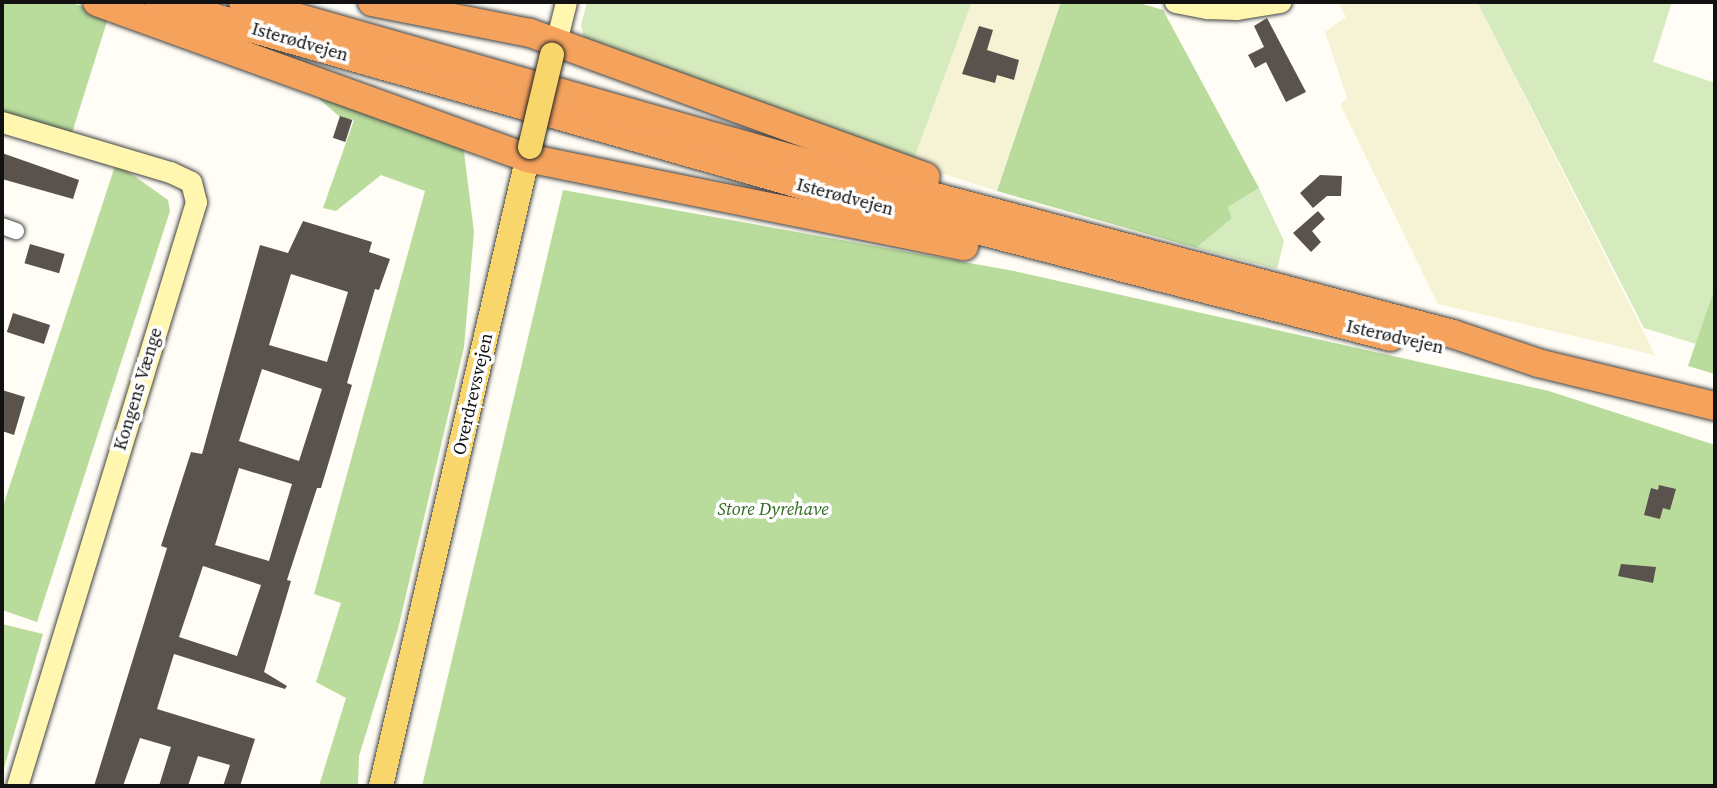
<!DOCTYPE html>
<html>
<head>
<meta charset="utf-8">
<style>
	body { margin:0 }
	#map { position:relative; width:1717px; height:788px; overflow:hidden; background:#fffdf5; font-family:"Source Serif 4",serif }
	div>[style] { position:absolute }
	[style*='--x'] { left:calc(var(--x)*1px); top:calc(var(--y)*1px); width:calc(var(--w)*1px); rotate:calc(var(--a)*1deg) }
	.farmland>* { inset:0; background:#f6f3d4 }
	.green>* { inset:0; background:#d5ebbd }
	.forest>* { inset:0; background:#b9dc9c }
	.building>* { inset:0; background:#5a524d; transform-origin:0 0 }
	.roads { filter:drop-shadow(0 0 2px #444) drop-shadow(0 0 2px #444) }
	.street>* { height:16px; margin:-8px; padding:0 8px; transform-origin:8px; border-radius:8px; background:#fff }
	.secondary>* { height:21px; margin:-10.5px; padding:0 10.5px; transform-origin:10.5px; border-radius:10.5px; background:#fff6b0 }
	.primary>* { height:24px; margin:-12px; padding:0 12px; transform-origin:12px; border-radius:12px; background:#f9d66b }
	.highway>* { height:28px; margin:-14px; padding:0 14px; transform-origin:14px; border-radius:14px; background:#f5a25d }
	.bridges { filter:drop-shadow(0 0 2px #222) drop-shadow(0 0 2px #222) }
	.primary-bridge>* { height:24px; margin:-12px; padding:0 12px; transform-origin:12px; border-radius:12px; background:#f9d66b }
	span { translate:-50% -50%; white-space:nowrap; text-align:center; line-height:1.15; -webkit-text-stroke:7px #fff; paint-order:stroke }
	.street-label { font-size:18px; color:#111 }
	.park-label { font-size:18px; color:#2f6b1f; font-style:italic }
	.frame { position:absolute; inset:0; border:4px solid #111; pointer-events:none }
</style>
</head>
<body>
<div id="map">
	<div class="farmland">
		<div style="clip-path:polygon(972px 2px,1061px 2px,997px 191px,912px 164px)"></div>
		<div style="clip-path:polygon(1338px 2px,1477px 2px,1655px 355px,1438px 304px,1340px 104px,1347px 98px,1325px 32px,1346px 17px)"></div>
	</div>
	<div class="green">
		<div style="clip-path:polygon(587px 2px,972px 2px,912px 164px,584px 39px,581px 25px)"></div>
		<div style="clip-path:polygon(1477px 2px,1672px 2px,1653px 62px,1715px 83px,1715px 287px,1696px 344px,1644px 328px)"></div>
		<div style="clip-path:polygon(1259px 188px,1284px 241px,1277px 269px,1196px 248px,1232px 218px,1228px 207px)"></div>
	</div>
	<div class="forest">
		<div style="clip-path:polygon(2px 2px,69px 2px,109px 15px,72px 133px,2px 112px)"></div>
		<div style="clip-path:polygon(1061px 2px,1136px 2px,1163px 10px,1259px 188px,1228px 207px,1232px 218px,1196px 248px,997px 191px)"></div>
		<div style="clip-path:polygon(318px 98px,463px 144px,474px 232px,464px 347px,398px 629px,359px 756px,358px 786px,319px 786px,346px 698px,316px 682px,341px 603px,314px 594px,425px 191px,381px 175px,336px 211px,323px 208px,354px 120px,340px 117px)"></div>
		<div style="clip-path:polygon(116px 163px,168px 200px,170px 211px,37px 622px,2px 610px,2px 509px)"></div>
		<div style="clip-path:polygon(563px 190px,1014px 271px,1549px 391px,1715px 445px,1715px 786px,422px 786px)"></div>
		<div style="clip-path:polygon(1715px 287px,1715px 374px,1688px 366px)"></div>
		<div style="clip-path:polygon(2px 624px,43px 634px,2px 775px)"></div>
	</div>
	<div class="building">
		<div style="clip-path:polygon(1267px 18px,1306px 92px,1286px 102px,1266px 62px,1255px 68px,1248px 55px,1264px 47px,1254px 26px)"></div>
		<div style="clip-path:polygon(979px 26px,993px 30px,987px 50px,1019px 60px,1014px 80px,997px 75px,995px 83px,962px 74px)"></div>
		<div style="left:340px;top:116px;width:13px;height:23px;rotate:18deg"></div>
		<div style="clip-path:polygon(2px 153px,79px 180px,73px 199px,2px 179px)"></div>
		<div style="clip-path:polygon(1320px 175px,1342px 176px,1341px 196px,1327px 196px,1313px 208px,1300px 193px)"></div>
		<div style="clip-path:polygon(1318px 211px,1325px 219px,1312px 231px,1321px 242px,1311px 252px,1293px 233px)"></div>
		<div style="clip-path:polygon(evenodd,303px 221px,372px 242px,369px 252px,390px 259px,379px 290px,375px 289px,347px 383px,352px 385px,321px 488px,317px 488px,287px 580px,291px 581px,264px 672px,287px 686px,285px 689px,174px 654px,157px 709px,255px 739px,240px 786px,223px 786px,230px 765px,198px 756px,188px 786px,159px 786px,171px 747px,140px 738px,123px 786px,94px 786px,167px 548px,161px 546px,191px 452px,202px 454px,260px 245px,288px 253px,303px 221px,291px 274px,348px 292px,327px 362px,269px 345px,291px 274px,303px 221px,262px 369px,322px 389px,299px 461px,239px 441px,262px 369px,303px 221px,239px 468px,292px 484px,269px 561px,215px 545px,239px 468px,303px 221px,203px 566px,261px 585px,237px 656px,179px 637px,203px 566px)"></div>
		<div style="left:30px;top:244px;width:36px;height:20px;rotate:16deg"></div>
		<div style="left:13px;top:313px;width:39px;height:20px;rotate:18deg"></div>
		<div style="clip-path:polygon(2px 390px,25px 397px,14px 435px,2px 431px)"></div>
		<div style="clip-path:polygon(1659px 485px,1676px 489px,1670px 510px,1663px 508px,1660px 519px,1644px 515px,1651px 488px,1658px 490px)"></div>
		<div style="clip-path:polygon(1621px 564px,1656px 567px,1653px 583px,1618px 576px)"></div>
	</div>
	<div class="roads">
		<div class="street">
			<div style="--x:2;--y:226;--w:15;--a:20"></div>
		</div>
		<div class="secondary">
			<div style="--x:1175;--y:2;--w:33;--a:11"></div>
			<div style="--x:1207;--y:8;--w:30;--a:2"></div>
			<div style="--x:1237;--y:9;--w:44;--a:-9.2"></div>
			<div style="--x:556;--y:42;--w:41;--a:-76"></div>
			<div style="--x:2;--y:122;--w:175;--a:16.6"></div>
			<div style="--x:170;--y:172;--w:23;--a:25"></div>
			<div style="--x:191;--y:182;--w:21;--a:76"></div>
			<div style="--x:196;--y:202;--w:611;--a:107.04"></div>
		</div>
		<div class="primary">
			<div style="--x:381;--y:786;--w:656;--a:-76.87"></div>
		</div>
		<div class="highway">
			<div style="--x:97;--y:2;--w:457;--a:19.9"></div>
			<div style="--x:527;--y:158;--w:446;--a:11.4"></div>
			<div style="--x:159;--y:2;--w:665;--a:15.87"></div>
			<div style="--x:799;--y:184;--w:611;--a:14.49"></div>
			<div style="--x:243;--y:2;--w:587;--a:15.93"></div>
			<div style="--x:807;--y:163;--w:668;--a:14.83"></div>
			<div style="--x:1453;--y:334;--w:90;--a:18.8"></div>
			<div style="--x:1538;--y:363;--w:182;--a:13.7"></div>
			<div style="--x:372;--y:2;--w:161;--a:11.1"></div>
			<div style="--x:530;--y:33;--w:421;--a:20"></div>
		</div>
	</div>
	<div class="bridges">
		<div class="primary-bridge">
			<div style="--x:530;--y:147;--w:95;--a:-76.6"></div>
		</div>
	</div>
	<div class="street-label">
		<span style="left:300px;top:42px;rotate:16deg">Isterødvejen</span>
		<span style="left:845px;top:197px;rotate:15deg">Isterødvejen</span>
		<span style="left:1395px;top:337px;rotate:13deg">Isterødvejen</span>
		<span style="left:138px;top:389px;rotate:-73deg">Kongens Vænge</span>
		<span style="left:473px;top:394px;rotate:-77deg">Overdrevsvejen</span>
	</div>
	<div class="park-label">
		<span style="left:773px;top:509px">Store Dyrehave</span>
	</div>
	<div class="frame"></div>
</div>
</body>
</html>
